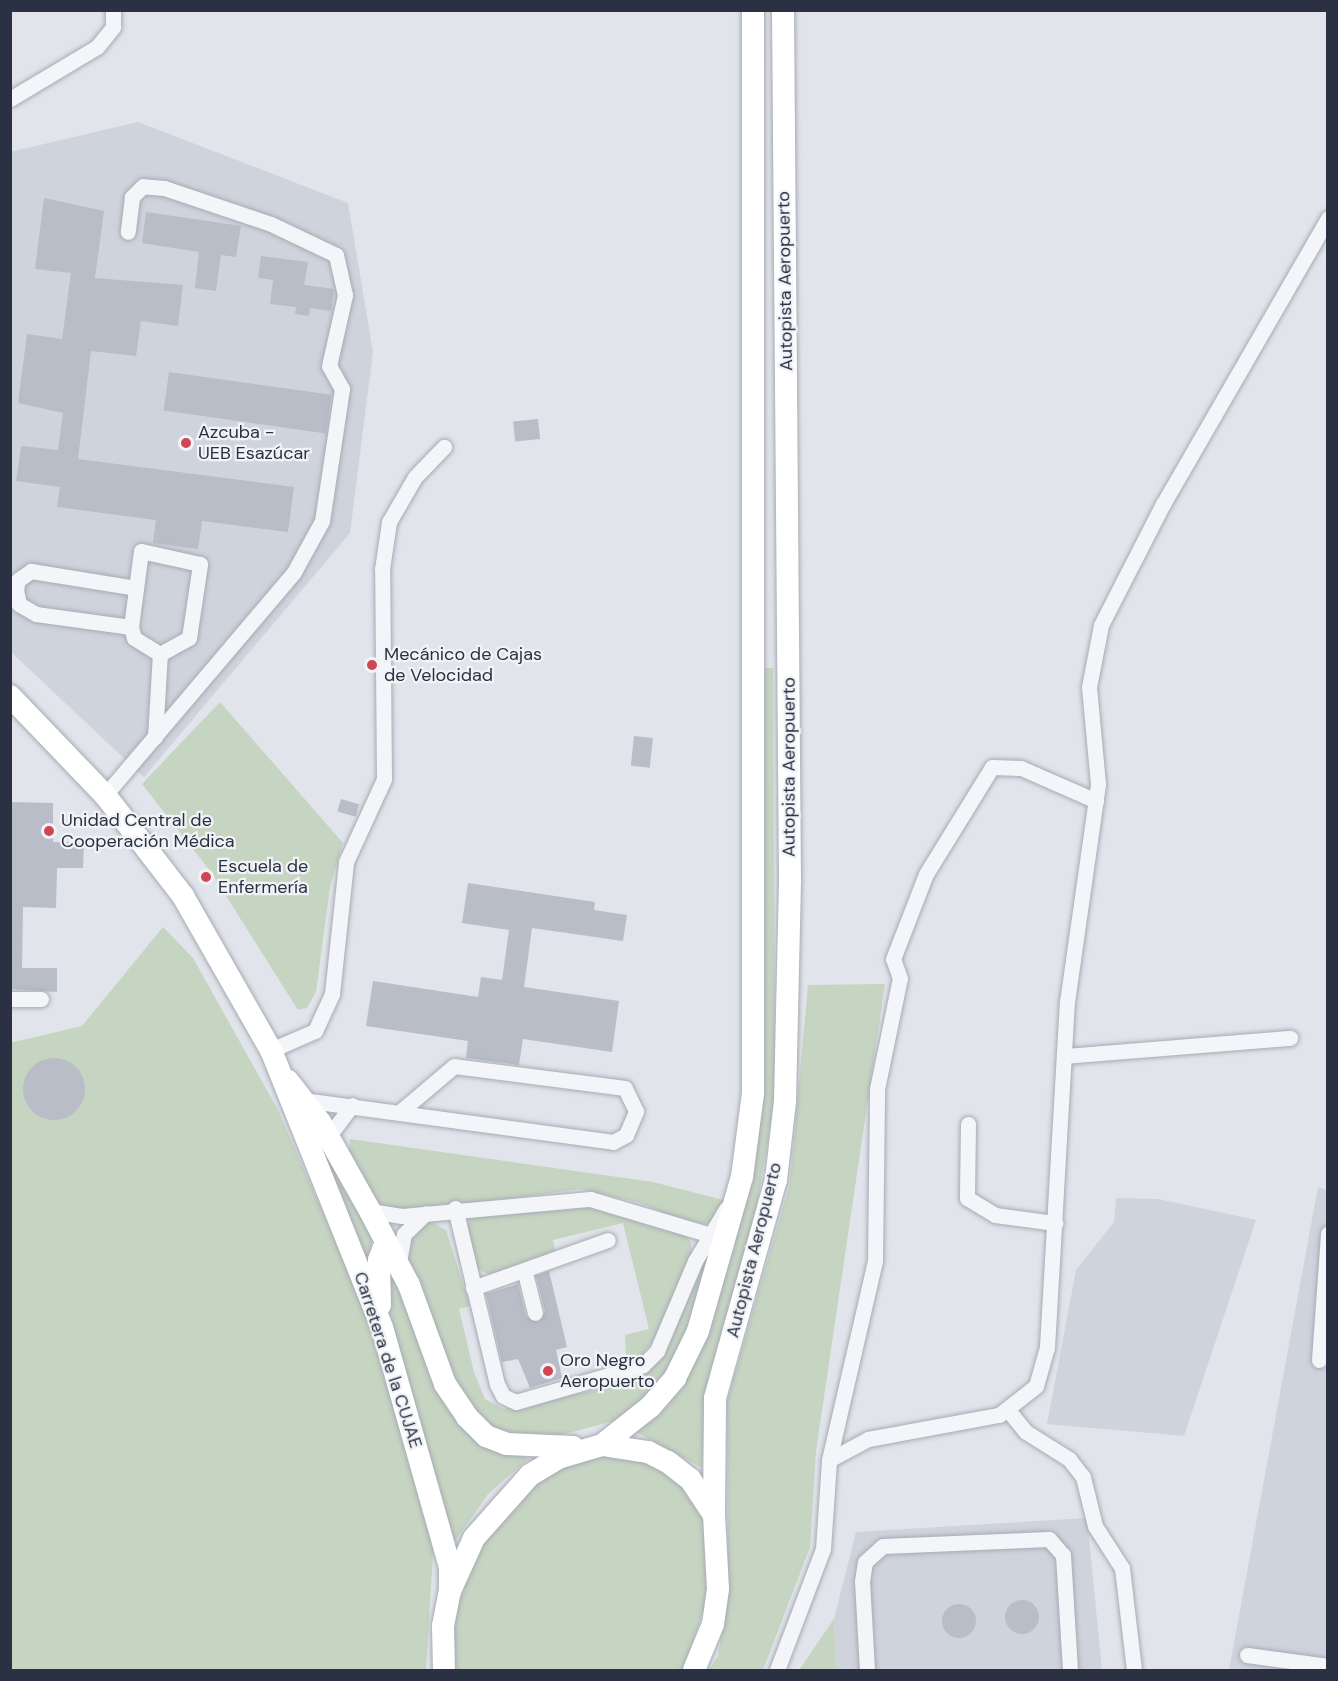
<!DOCTYPE html>
<html>
<head>
<meta charset="utf-8">
<style>
	body { margin:0 }
	#map { position:relative; width:1338px; height:1681px; overflow:hidden; background:#e1e4ea; font-family:"DM Sans",sans-serif }
	div>[style] { position:absolute }
	[style*='--x'] { left:calc(var(--x)*1px); top:calc(var(--y)*1px); width:calc(var(--w)*1px); rotate:calc(var(--a)*1deg) }
	.built>* { inset:0; background:#cfd3dc }
	.green>* { inset:0; background:#c6d4c2 }
	.building>* { inset:0; background:#b8bdc7; transform-origin:0 0 }
	.round { border-radius:50% }
	.roads { filter:drop-shadow(0 0 2px #a6abb4) drop-shadow(0 0 2px #a6abb4) }
	.minor>* { height:15px; margin:-7.5px; padding:0 7.5px; transform-origin:7.5px; border-radius:7.5px; background:#f4f5f8 }
	.highway>* { height:22px; margin:-11px; padding:0 11px; transform-origin:11px; border-radius:11px; background:#fff }
	.dots>* { width:16px; height:16px; translate:-50% -50%; box-sizing:border-box; border:3px solid #f1f3f7; border-radius:50% }
	span { translate:-50% -50%; white-space:nowrap; text-align:center; line-height:1.15; -webkit-text-stroke:4.5px #f1f3f7; paint-order:stroke }
	.street-label { font-size:18px; color:#293142 }
	.poi-label { font-size:18px; color:#293142 }
	.left { translate:0 -50%; text-align:left }
	.frame { position:absolute; inset:0; border:12px solid #293142; pointer-events:none }
</style>
</head>
<body>
<div id="map">
	<div class="built">
		<div style="clip-path:polygon(138px 122px,348px 203px,373px 352px,350px 533px,144px 777px,11px 652px,10px 152px)"></div>
		<div style="clip-path:polygon(1318px 1187px,1328px 1190px,1327px 1670px,1229px 1670px)"></div>
		<div style="clip-path:polygon(1116px 1198px,1158px 1199px,1256px 1220px,1184px 1436px,1047px 1424px,1076px 1270px,1114px 1222px)"></div>
		<div style="clip-path:polygon(1087px 1518px,1102px 1670px,836px 1670px,834px 1619px,856px 1532px)"></div>
	</div>
	<div class="green">
		<div style="clip-path:polygon(765px 668px,773px 668px,775px 1098px,746px 1269px,707px 1392px,702px 1468px,636px 1432px,707px 1332px,734px 1249px,749px 1166px)"></div>
		<div style="clip-path:polygon(220px 702px,343px 843px,330px 887px,316px 992px,307px 1008px,298px 1010px,211px 872px,142px 784px)"></div>
		<div style="clip-path:polygon(163px 927px,193px 958px,278px 1110px,365px 1309px,434px 1537px,426px 1670px,11px 1670px,10px 1043px,82px 1026px)"></div>
		<div style="clip-path:polygon(885px 984px,816px 1451px,810px 1547px,763px 1670px,709px 1670px,718px 1656px,728px 1592px,727px 1401px,790px 1183px,808px 985px)"></div>
		<div style="clip-path:polygon(319px 1139px,373px 1233px,368px 1263px,316px 1149px)"></div>
		<div style="clip-path:polygon(350px 1139px,653px 1182px,727px 1201px,715px 1222px,694px 1225px,640px 1203px,580px 1189px,402px 1213px,380px 1207px,349px 1152px)"></div>
		<div style="clip-path:polygon(585px 1204px,684px 1234px,691px 1242px,692px 1256px,664px 1329px,640px 1356px,626px 1357px,625px 1335px,649px 1329px,623px 1223px,553px 1240px,555px 1251px,492px 1275px,476px 1269px,467px 1225px,471px 1218px)"></div>
		<div style="clip-path:polygon(721px 1220px,676px 1364px,625px 1418px,549px 1438px,516px 1438px,483px 1423px,456px 1387px,406px 1262px,413px 1229px,431px 1222px,446px 1230px,470px 1306px,459px 1309px,474px 1372px,485px 1399px,504px 1409px,626px 1384px,645px 1374px,673px 1329px)"></div>
		<div style="clip-path:polygon(387px 1256px,441px 1386px,528px 1459px,488px 1494px,453px 1544px,398px 1352px,382px 1273px)"></div>
		<div style="clip-path:polygon(587px 1456px,631px 1457px,663px 1469px,687px 1488px,699px 1509px,709px 1537px,711px 1589px,683px 1670px,452px 1670px,452px 1625px,474px 1556px,500px 1516px,534px 1484px)"></div>
		<div style="clip-path:polygon(834px 1619px,836px 1670px,799px 1670px)"></div>
	</div>
	<div class="building">
		<div style="clip-path:polygon(44px 198px,104px 211px,95px 278px,183px 285px,178px 326px,141px 321px,136px 356px,91px 351px,78px 459px,294px 487px,288px 532px,202px 521px,198px 549px,153px 543px,156px 520px,57px 507px,60px 487px,16px 481px,21px 446px,58px 450px,63px 413px,18px 403px,27px 334px,62px 339px,71px 273px,35px 269px)"></div>
		<div style="clip-path:polygon(146px 212px,241px 226px,236px 257px,221px 255px,216px 291px,195px 288px,199px 252px,142px 243px)"></div>
		<div style="clip-path:polygon(261px 256px,308px 262px,304px 285px,334px 289px,331px 311px,310px 308px,309px 316px,295px 314px,296px 307px,270px 304px,273px 280px,258px 278px)"></div>
		<div style="left:169px;top:372px;width:164px;height:39px;rotate:8deg"></div>
		<div style="left:538px;top:419px;width:20px;height:25px;rotate:84deg"></div>
		<div style="left:634px;top:736px;width:19px;height:30px;rotate:6deg"></div>
		<div style="left:341px;top:799px;width:19px;height:13px;rotate:16deg"></div>
		<div style="clip-path:polygon(10px 802px,53px 803px,53px 842px,84px 843px,83px 868px,57px 868px,56px 908px,23px 907px,22px 968px,57px 968px,57px 992px,10px 989px)"></div>
		<div style="clip-path:polygon(468px 883px,595px 902px,594px 910px,627px 915px,623px 941px,532px 928px,524px 987px,619px 1001px,612px 1052px,523px 1039px,519px 1065px,466px 1058px,468px 1041px,366px 1026px,373px 981px,478px 997px,481px 977px,502px 980px,509px 930px,462px 923px)"></div>
		<div class="round" style="left:23px;top:1058px;width:62px;height:62px"></div>
		<div style="clip-path:polygon(549px 1271px,567px 1347px,556px 1350px,562px 1378px,530px 1388px,518px 1359px,502px 1362px,486px 1294px,518px 1284px,526px 1316px,538px 1322px,545px 1311px,536px 1276px)"></div>
		<div class="round" style="left:1005px;top:1600px;width:34px;height:34px"></div>
		<div class="round" style="left:942px;top:1604px;width:34px;height:34px"></div>
	</div>
	<div class="roads">
		<div class="minor">
			<div style="--x:10;--y:99;--w:101;--a:-30.9"></div>
			<div style="--x:97;--y:47;--w:26;--a:-51"></div>
			<div style="--x:113;--y:27;--w:17;--a:-90"></div>
			<div style="--x:131;--y:627;--w:96;--a:-172.2"></div>
			<div style="--x:36;--y:614;--w:20;--a:-150"></div>
			<div style="--x:19;--y:604;--w:14;--a:-102"></div>
			<div style="--x:16;--y:590;--w:10;--a:-79"></div>
			<div style="--x:18;--y:580;--w:16;--a:-35"></div>
			<div style="--x:31;--y:571;--w:106;--a:9.2"></div>
			<div style="--x:155;--y:737;--w:83;--a:-86.6"></div>
			<div style="--x:160;--y:654;--w:33;--a:-29"></div>
			<div style="--x:189;--y:638;--w:75;--a:-81.5"></div>
			<div style="--x:200;--y:564;--w:60;--a:-167.6"></div>
			<div style="--x:141;--y:551;--w:77;--a:97.5"></div>
			<div style="--x:131;--y:627;--w:11;--a:75"></div>
			<div style="--x:134;--y:638;--w:31;--a:32"></div>
			<div style="--x:105;--y:795;--w:292;--a:-49.7"></div>
			<div style="--x:294;--y:572;--w:58;--a:-61.2"></div>
			<div style="--x:322;--y:521;--w:134;--a:-81.4"></div>
			<div style="--x:342;--y:389;--w:26;--a:-119"></div>
			<div style="--x:329;--y:366;--w:73;--a:-77.3"></div>
			<div style="--x:345;--y:295;--w:41;--a:-102.7"></div>
			<div style="--x:336;--y:255;--w:72;--a:-154.5"></div>
			<div style="--x:271;--y:224;--w:113;--a:-161.4"></div>
			<div style="--x:164;--y:188;--w:21;--a:-175"></div>
			<div style="--x:143;--y:186;--w:16;--a:135"></div>
			<div style="--x:132;--y:197;--w:35;--a:97"></div>
			<div style="--x:10;--y:999;--w:31;--a:0"></div>
			<div style="--x:271;--y:1050;--w:48;--a:-23.4"></div>
			<div style="--x:315;--y:1031;--w:41;--a:-65.3"></div>
			<div style="--x:332;--y:994;--w:133;--a:-83.9"></div>
			<div style="--x:346;--y:862;--w:91;--a:-65.4"></div>
			<div style="--x:384;--y:779;--w:210;--a:-90.5"></div>
			<div style="--x:382;--y:569;--w:48;--a:-81.5"></div>
			<div style="--x:389;--y:522;--w:52;--a:-60"></div>
			<div style="--x:415;--y:477;--w:42;--a:-46"></div>
			<div style="--x:1064;--y:1056;--w:227;--a:-4.6"></div>
			<div style="--x:303;--y:1100;--w:313;--a:7.7"></div>
			<div style="--x:613;--y:1142;--w:15;--a:-28"></div>
			<div style="--x:626;--y:1135;--w:26;--a:-67"></div>
			<div style="--x:636;--y:1111;--w:25;--a:-116"></div>
			<div style="--x:625;--y:1088;--w:172;--a:-172.7"></div>
			<div style="--x:454;--y:1066;--w:70;--a:139.7"></div>
			<div style="--x:968;--y:1124;--w:74;--a:90.8"></div>
			<div style="--x:967;--y:1198;--w:33;--a:31"></div>
			<div style="--x:995;--y:1215;--w:61;--a:7.6"></div>
			<div style="--x:328;--y:1137;--w:40;--a:-53"></div>
			<div style="--x:455;--y:1208;--w:181;--a:76.6"></div>
			<div style="--x:497;--y:1384;--w:13;--a:63"></div>
			<div style="--x:503;--y:1396;--w:14;--a:25"></div>
			<div style="--x:516;--y:1402;--w:132;--a:-16.2"></div>
			<div style="--x:643;--y:1365;--w:20;--a:-45"></div>
			<div style="--x:657;--y:1351;--w:98;--a:-67.1"></div>
			<div style="--x:695;--y:1261;--w:61;--a:-59.2"></div>
			<div style="--x:370;--y:1211;--w:32;--a:9"></div>
			<div style="--x:402;--y:1216;--w:189;--a:-5.2"></div>
			<div style="--x:590;--y:1199;--w:126;--a:16.6"></div>
			<div style="--x:399;--y:1262;--w:28;--a:-80"></div>
			<div style="--x:404;--y:1234;--w:30;--a:-44"></div>
			<div style="--x:525;--y:1273;--w:41;--a:76"></div>
			<div style="--x:473;--y:1288;--w:143;--a:-19.6"></div>
			<div style="--x:1319;--y:1360;--w:127;--a:-85.9"></div>
			<div style="--x:1008;--y:1410;--w:28;--a:51"></div>
			<div style="--x:1026;--y:1432;--w:51;--a:32.1"></div>
			<div style="--x:1069;--y:1459;--w:23;--a:52"></div>
			<div style="--x:1083;--y:1477;--w:50;--a:76.2"></div>
			<div style="--x:1095;--y:1526;--w:50;--a:57.3"></div>
			<div style="--x:1122;--y:1568;--w:103;--a:83.3"></div>
			<div style="--x:829;--y:1460;--w:44;--a:-28.3"></div>
			<div style="--x:868;--y:1439;--w:133;--a:-10.4"></div>
			<div style="--x:999;--y:1415;--w:47;--a:-38.1"></div>
			<div style="--x:1036;--y:1386;--w:41;--a:-74.2"></div>
			<div style="--x:1047;--y:1347;--w:346;--a:-86.7"></div>
			<div style="--x:1067;--y:1002;--w:220;--a:-81.9"></div>
			<div style="--x:1098;--y:784;--w:97;--a:-95.3"></div>
			<div style="--x:1089;--y:687;--w:63;--a:-79"></div>
			<div style="--x:1101;--y:625;--w:136;--a:-62.9"></div>
			<div style="--x:1163;--y:504;--w:330;--a:-60"></div>
			<div style="--x:1247;--y:1655;--w:82;--a:7.7"></div>
			<div style="--x:777;--y:1670;--w:129;--a:-69.2"></div>
			<div style="--x:823;--y:1549;--w:89;--a:-86.1"></div>
			<div style="--x:829;--y:1460;--w:204;--a:-77"></div>
			<div style="--x:875;--y:1261;--w:172;--a:-89.3"></div>
			<div style="--x:877;--y:1089;--w:113;--a:-78.3"></div>
			<div style="--x:900;--y:978;--w:20;--a:-110"></div>
			<div style="--x:893;--y:959;--w:91;--a:-68.8"></div>
			<div style="--x:926;--y:874;--w:126;--a:-58.3"></div>
			<div style="--x:992;--y:767;--w:29;--a:2"></div>
			<div style="--x:1021;--y:768;--w:82;--a:23.7"></div>
			<div style="--x:867;--y:1670;--w:89;--a:-93.2"></div>
			<div style="--x:862;--y:1581;--w:19;--a:-81"></div>
			<div style="--x:865;--y:1562;--w:24;--a:-42"></div>
			<div style="--x:883;--y:1546;--w:166;--a:-2.4"></div>
			<div style="--x:1049;--y:1539;--w:21;--a:49"></div>
			<div style="--x:1063;--y:1555;--w:115;--a:86.5"></div>
		</div>
		<div class="highway">
			<div style="--x:10;--y:696;--w:137;--a:46.2"></div>
			<div style="--x:105;--y:795;--w:128;--a:52.3"></div>
			<div style="--x:183;--y:896;--w:177;--a:60.3"></div>
			<div style="--x:271;--y:1050;--w:298;--a:68.2"></div>
			<div style="--x:382;--y:1327;--w:249;--a:74.2"></div>
			<div style="--x:450;--y:1567;--w:24;--a:90"></div>
			<div style="--x:288;--y:1081;--w:52;--a:52"></div>
			<div style="--x:320;--y:1122;--w:102;--a:60.7"></div>
			<div style="--x:370;--y:1211;--w:84;--a:62.2"></div>
			<div style="--x:409;--y:1285;--w:105;--a:70"></div>
			<div style="--x:445;--y:1384;--w:40;--a:56"></div>
			<div style="--x:467;--y:1417;--w:27;--a:45"></div>
			<div style="--x:486;--y:1436;--w:22;--a:21"></div>
			<div style="--x:507;--y:1444;--w:66;--a:2.6"></div>
			<div style="--x:380;--y:1305;--w:45;--a:-91.3"></div>
			<div style="--x:379;--y:1260;--w:19;--a:-69"></div>
			<div style="--x:602;--y:1445;--w:63;--a:-38.5"></div>
			<div style="--x:651;--y:1406;--w:37;--a:-49"></div>
			<div style="--x:675;--y:1378;--w:52;--a:-63.9"></div>
			<div style="--x:698;--y:1331;--w:160;--a:-74.1"></div>
			<div style="--x:742;--y:1177;--w:85;--a:-82.5"></div>
			<div style="--x:753;--y:1093;--w:1083;--a:-90"></div>
			<div style="--x:714;--y:1515;--w:117;--a:-89.5"></div>
			<div style="--x:715;--y:1398;--w:226;--a:-74.4"></div>
			<div style="--x:776;--y:1180;--w:80;--a:-83.5"></div>
			<div style="--x:785;--y:1101;--w:220;--a:-88.7"></div>
			<div style="--x:790;--y:881;--w:871;--a:-90.46"></div>
			<div style="--x:444;--y:1670;--w:44;--a:-91.3"></div>
			<div style="--x:443;--y:1626;--w:36;--a:-79"></div>
			<div style="--x:450;--y:1591;--w:58;--a:-65.6"></div>
			<div style="--x:474;--y:1538;--w:84;--a:-48.4"></div>
			<div style="--x:530;--y:1475;--w:33;--a:-31"></div>
			<div style="--x:558;--y:1458;--w:46;--a:-16.5"></div>
			<div style="--x:602;--y:1445;--w:47;--a:8.7"></div>
			<div style="--x:648;--y:1452;--w:22;--a:27"></div>
			<div style="--x:668;--y:1462;--w:28;--a:38"></div>
			<div style="--x:690;--y:1479;--w:43;--a:56.3"></div>
			<div style="--x:714;--y:1515;--w:74;--a:86.9"></div>
			<div style="--x:718;--y:1589;--w:35;--a:98"></div>
			<div style="--x:713;--y:1624;--w:50;--a:112.4"></div>
		</div>
	</div>
	<div class="dots">
		<div style="left:186px;top:443px;background:#cf4754"></div>
		<div style="left:372px;top:665px;background:#cf4754"></div>
		<div style="left:49px;top:831px;background:#cf4754"></div>
		<div style="left:206px;top:877px;background:#cf4754"></div>
		<div style="left:548px;top:1371px;background:#cf4754"></div>
	</div>
	<div class="street-label">
		<span style="left:785px;top:281px;rotate:-91deg">Autopista Aeropuerto</span>
		<span style="left:789px;top:767px;rotate:-90deg">Autopista Aeropuerto</span>
		<span style="left:754px;top:1250px;rotate:-76deg">Autopista Aeropuerto</span>
		<span style="left:388px;top:1360px;rotate:72deg">Carretera de la CUJAE</span>
	</div>
	<div class="poi-label">
		<span class="left" style="left:198px;top:443px">Azcuba -<br>UEB Esazúcar</span>
		<span class="left" style="left:384px;top:665px">Mecánico de Cajas<br>de Velocidad</span>
		<span class="left" style="left:61px;top:831px">Unidad Central de<br>Cooperación Médica</span>
		<span class="left" style="left:218px;top:877px">Escuela de<br>Enfermería</span>
		<span class="left" style="left:560px;top:1371px">Oro Negro<br>Aeropuerto</span>
	</div>
	<div class="frame"></div>
</div>
</body>
</html>
